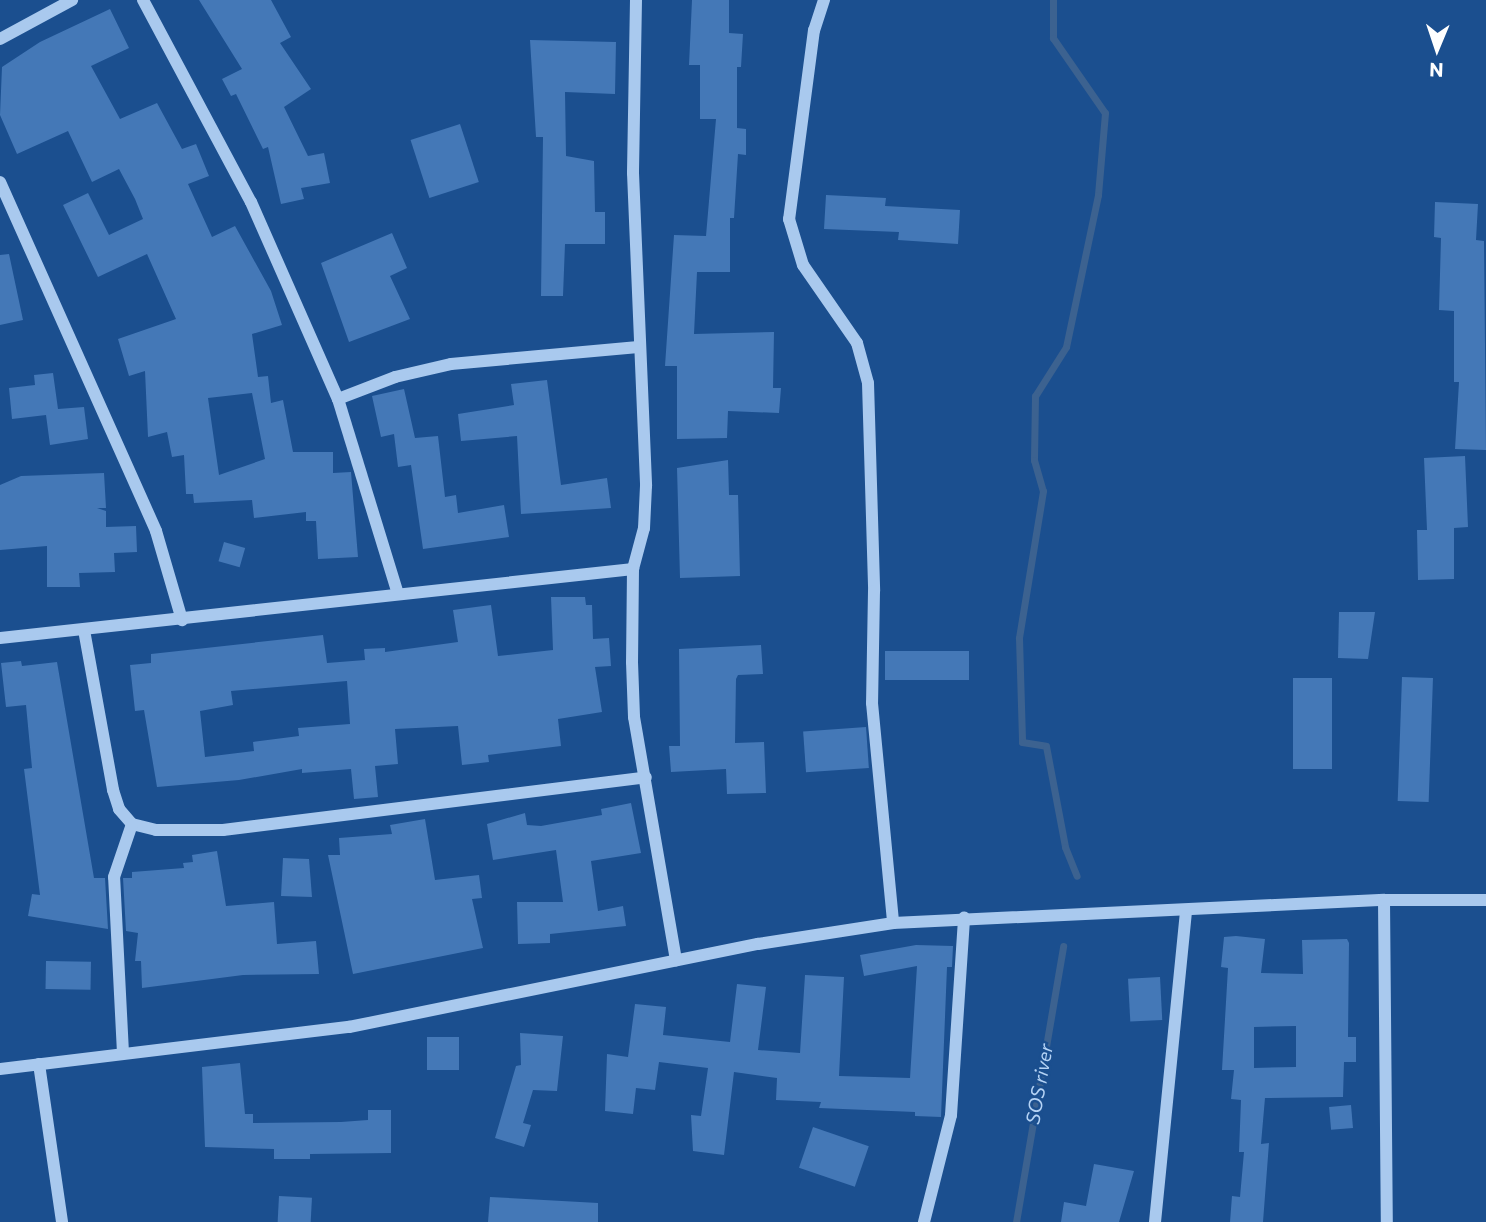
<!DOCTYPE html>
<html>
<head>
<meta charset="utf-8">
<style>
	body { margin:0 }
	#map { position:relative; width:1486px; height:1222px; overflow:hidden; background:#1b4f8f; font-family:Commissioner,sans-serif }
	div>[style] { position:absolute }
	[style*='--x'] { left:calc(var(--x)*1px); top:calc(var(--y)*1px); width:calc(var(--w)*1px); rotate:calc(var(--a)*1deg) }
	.stream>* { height:7px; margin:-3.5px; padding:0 3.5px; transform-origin:3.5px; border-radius:3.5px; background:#3c6290 }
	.building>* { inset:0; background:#4478b7; transform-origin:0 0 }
	.minor>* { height:12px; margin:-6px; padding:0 6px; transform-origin:6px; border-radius:6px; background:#a9c9ee }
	span { translate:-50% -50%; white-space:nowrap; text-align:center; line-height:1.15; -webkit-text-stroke:5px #1b4f8f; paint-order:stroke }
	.water-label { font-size:19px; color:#b5d3f5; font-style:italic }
	.north { position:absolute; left:1402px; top:14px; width:70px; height:70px; -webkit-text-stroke:5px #1b4f8f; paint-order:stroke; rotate:182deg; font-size:19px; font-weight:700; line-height:28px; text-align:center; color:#fff }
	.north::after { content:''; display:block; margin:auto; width:24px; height:32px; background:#fff; clip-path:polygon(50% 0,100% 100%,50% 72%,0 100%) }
</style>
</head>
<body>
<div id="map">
	<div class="stream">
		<div style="--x:1053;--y:0;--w:38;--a:90"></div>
		<div style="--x:1053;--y:38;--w:91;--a:55.3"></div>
		<div style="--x:1105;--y:113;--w:82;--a:94.9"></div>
		<div style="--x:1098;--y:195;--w:155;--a:101.9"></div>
		<div style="--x:1066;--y:347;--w:58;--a:122.3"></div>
		<div style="--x:1035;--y:396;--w:64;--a:90.9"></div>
		<div style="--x:1034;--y:460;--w:32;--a:74"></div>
		<div style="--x:1043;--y:491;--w:149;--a:99.3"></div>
		<div style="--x:1019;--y:638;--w:104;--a:88.3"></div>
		<div style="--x:1022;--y:742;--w:24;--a:9"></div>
		<div style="--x:1046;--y:746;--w:103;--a:79.3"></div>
		<div style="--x:1065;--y:847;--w:31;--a:68"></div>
		<div style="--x:1016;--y:1222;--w:280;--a:-80.3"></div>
	</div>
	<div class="building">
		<div style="clip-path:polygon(199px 0,271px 0,291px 37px,280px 43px,311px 89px,284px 107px,308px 156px,324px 153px,330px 183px,301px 188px,304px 199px,281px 204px,268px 147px,263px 149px,236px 94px,231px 96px,222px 79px,242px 69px)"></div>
		<div style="clip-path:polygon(692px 0,729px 0,729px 33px,743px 34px,741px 67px,737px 67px,737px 128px,746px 129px,746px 155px,738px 154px,734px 218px,730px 218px,730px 272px,697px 272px,694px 334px,774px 332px,773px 388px,781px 388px,779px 413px,728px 411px,727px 438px,677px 439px,677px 366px,665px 366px,674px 235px,706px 236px,716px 119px,700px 119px,700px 65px,689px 65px)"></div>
		<div style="clip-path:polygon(evenodd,110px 9px,129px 48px,91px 66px,120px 119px,157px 103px,182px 149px,196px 144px,209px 176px,188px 184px,212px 237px,235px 226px,271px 291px,282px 325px,252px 334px,258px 377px,268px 376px,271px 403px,283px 400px,293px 452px,333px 452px,333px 473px,351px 472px,358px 557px,318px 559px,316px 521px,306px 521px,306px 512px,254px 518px,252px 500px,194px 503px,193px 494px,186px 494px,184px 455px,172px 457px,167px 432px,148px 437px,145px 371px,129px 376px,118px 339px,176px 319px,147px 254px,98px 277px,63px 205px,88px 193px,109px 235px,143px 219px,135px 199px,119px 169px,92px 182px,68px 131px,17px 154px,0 115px,2px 67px,40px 42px,110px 9px,252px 393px,265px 459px,219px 475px,208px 398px,252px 393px)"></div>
		<div style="clip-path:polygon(530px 40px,616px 42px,615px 94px,565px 92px,566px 156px,594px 161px,595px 212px,605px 212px,605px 244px,565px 244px,563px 296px,541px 296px,543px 137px,536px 137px)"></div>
		<div style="left:460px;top:124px;width:61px;height:52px;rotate:72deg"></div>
		<div style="clip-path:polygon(826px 195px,886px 198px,885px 206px,960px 210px,958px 244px,898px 240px,899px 232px,824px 229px)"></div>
		<div style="clip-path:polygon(1435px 202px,1478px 204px,1476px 240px,1484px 241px,1486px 450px,1455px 449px,1459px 382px,1454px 382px,1454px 311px,1439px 310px,1441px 238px,1434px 237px)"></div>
		<div style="clip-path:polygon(392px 233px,407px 268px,390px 276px,410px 319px,349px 342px,321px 263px)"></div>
		<div style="clip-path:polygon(9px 254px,23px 320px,0 325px,0 255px)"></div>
		<div style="clip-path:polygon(53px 373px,58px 409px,84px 407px,88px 439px,50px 445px,46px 415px,12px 419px,9px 388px,35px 385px,34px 375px)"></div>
		<div style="clip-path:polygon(547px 380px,561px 485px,607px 478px,611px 508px,521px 514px,517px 436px,461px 441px,458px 414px,514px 405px,511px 384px)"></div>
		<div style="clip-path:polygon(404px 389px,415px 438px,438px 436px,445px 497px,456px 495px,458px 513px,504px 505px,509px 537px,423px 549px,411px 465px,398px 467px,394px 434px,381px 437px,372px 396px)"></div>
		<div style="clip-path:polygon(1465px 456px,1468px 527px,1454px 528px,1454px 579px,1418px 580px,1417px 530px,1427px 530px,1424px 458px)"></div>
		<div style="clip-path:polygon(728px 460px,729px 495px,738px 495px,740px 576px,680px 578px,677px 468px)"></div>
		<div style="clip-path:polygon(104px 473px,106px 508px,97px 508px,106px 511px,106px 527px,136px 526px,137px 552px,114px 553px,115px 572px,79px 573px,80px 587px,47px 587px,47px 546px,0 550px,0 485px,21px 476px)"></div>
		<div style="left:224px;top:542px;width:22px;height:20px;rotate:16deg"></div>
		<div style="clip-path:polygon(evenodd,551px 597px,585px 597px,586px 605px,592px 605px,593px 639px,609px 638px,611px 666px,595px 667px,602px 712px,558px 719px,561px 746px,488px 755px,489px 762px,462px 765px,458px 726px,395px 729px,398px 764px,375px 766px,378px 797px,354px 799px,351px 769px,302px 773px,302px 769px,239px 780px,157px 787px,144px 710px,135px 711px,130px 665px,151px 663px,151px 654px,323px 635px,327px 663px,365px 660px,364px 649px,385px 648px,385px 652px,458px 642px,453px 610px,491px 605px,498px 656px,553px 650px,551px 597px,347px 681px,350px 724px,298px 728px,299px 736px,253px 742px,254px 751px,205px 757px,200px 711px,233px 705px,231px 691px,347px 681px)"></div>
		<div style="clip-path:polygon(1339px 612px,1375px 612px,1368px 659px,1338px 658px)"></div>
		<div style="clip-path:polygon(761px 645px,763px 674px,738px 675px,736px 679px,735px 743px,764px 742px,766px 793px,727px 794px,726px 769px,671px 772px,669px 746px,680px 746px,679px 649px)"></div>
		<div style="left:969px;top:651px;width:29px;height:84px;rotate:90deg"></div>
		<div style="clip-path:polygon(21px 661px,22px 666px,57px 662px,94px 878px,105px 878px,108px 929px,28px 916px,32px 894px,40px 895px,24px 769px,32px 768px,26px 705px,6px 707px,1px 663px)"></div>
		<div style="left:1402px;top:677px;width:31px;height:124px;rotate:2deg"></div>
		<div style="left:1293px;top:678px;width:39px;height:91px"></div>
		<div style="left:866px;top:727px;width:41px;height:63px;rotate:86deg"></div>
		<div style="clip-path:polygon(631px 803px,641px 853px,591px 861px,598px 911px,623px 906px,626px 926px,550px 934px,550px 943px,518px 944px,517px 902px,563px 902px,556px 850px,493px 860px,487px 824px,525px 813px,527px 825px,541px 826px,602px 815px,601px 809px)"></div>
		<div style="clip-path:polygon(425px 819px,435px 880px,479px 875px,482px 898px,472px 899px,483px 948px,353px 974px,328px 855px,340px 855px,339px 838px,392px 834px,390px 825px)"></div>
		<div style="clip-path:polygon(217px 851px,226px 906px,274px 902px,277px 944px,316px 941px,319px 974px,243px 975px,142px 988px,141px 961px,135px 961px,138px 933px,126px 931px,123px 878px,132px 878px,132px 872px,184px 868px,183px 863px,193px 862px,192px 855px)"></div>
		<div style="clip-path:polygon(283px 858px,309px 859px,312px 897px,281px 896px)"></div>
		<div style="clip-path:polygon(evenodd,1236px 936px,1265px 939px,1261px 973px,1303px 974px,1302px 940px,1347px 939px,1349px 943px,1348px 1037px,1356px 1037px,1356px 1062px,1344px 1062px,1343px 1097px,1265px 1098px,1261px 1144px,1269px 1143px,1263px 1222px,1230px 1222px,1232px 1196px,1240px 1197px,1244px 1152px,1239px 1152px,1241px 1100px,1231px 1099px,1234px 1070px,1222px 1070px,1228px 968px,1221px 967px,1224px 937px,1236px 936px,1296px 1026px,1296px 1067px,1254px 1068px,1254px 1027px,1296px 1026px)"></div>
		<div style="clip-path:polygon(916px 945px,953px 946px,952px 967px,947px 967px,941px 1117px,915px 1116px,915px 1112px,819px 1108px,821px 1102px,776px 1100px,777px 1078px,734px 1072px,724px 1155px,693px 1151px,691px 1115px,701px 1116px,708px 1068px,659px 1062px,655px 1090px,636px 1088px,633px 1114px,605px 1111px,607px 1054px,628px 1057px,635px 1004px,666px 1007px,663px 1035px,730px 1042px,737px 984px,766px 987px,758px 1050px,800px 1053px,805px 975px,844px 977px,839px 1076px,910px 1078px,917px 966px,864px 976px,860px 955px)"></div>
		<div style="left:46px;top:961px;width:45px;height:28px;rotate:1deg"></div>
		<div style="left:1160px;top:977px;width:43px;height:32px;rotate:87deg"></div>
		<div style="clip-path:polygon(520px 1033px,563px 1036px,557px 1091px,533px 1090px,523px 1123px,531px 1125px,524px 1147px,495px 1138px,516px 1066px,521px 1065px)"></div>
		<div style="left:427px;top:1037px;width:32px;height:33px"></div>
		<div style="clip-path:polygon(240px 1063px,245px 1114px,253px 1114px,253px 1123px,341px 1122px,368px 1120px,368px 1110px,391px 1110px,391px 1153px,310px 1154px,310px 1159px,274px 1159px,274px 1149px,205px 1147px,202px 1067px)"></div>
		<div style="left:1351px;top:1105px;width:23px;height:22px;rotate:85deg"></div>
		<div style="left:813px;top:1127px;width:59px;height:43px;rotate:19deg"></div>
		<div style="clip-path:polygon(1094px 1164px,1134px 1171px,1119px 1222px,1061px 1222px,1064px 1202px,1086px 1206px)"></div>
		<div style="left:279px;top:1196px;width:33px;height:26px;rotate:3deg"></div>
		<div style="clip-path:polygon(490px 1197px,598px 1203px,598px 1222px,488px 1222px)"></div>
	</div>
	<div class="minor">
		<div style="--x:143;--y:0;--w:229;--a:61.9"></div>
		<div style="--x:251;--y:202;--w:215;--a:66.2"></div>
		<div style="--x:338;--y:399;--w:204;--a:72.9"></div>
		<div style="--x:636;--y:0;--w:173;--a:91"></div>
		<div style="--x:633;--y:173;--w:313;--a:87.6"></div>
		<div style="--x:646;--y:486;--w:42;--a:92.7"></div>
		<div style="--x:644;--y:528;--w:42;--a:105"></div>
		<div style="--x:633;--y:569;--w:93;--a:90.6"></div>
		<div style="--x:632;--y:662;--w:55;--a:87.9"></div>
		<div style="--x:634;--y:717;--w:247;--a:80.2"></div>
		<div style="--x:824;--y:0;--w:32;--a:108"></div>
		<div style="--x:814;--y:30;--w:191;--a:97.5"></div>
		<div style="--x:789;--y:219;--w:48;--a:73.1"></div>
		<div style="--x:803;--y:265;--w:95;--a:55.3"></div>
		<div style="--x:857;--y:343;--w:41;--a:74.6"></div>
		<div style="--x:868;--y:383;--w:208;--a:88.3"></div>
		<div style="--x:874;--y:591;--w:112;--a:91"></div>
		<div style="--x:872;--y:703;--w:221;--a:84.5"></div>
		<div style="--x:0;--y:39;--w:82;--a:-28.4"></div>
		<div style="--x:0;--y:182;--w:382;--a:65.9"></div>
		<div style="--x:156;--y:531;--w:93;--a:73.7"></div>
		<div style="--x:338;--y:399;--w:61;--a:-21.1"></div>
		<div style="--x:395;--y:377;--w:57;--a:-13.1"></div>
		<div style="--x:451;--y:364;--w:188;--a:-5.2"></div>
		<div style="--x:84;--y:630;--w:163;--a:79.7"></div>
		<div style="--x:113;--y:790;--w:20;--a:72"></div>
		<div style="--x:119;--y:809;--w:20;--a:49"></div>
		<div style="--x:132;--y:824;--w:25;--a:14"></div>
		<div style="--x:156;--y:830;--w:67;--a:0"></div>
		<div style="--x:223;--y:830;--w:426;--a:-7.1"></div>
		<div style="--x:0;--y:638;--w:637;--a:-6.22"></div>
		<div style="--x:1384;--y:900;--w:322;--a:89.5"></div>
		<div style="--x:123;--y:1053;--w:176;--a:-92.9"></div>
		<div style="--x:114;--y:877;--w:56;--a:-71.2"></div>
		<div style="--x:39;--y:1064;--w:160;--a:81.7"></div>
		<div style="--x:0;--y:1069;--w:352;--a:-6.9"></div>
		<div style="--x:349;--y:1027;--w:417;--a:-11.5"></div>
		<div style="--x:758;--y:944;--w:137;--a:-8.8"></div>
		<div style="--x:893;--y:923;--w:492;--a:-2.7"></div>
		<div style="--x:1384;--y:900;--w:102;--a:0"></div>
		<div style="--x:924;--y:1222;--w:110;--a:-75.8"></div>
		<div style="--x:951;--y:1115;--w:198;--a:-86.2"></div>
		<div style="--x:1155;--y:1222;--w:313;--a:-84.3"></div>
	</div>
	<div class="water-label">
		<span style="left:1039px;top:1084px;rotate:-80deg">SOS river</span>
	</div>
	<div class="north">N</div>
</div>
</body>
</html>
